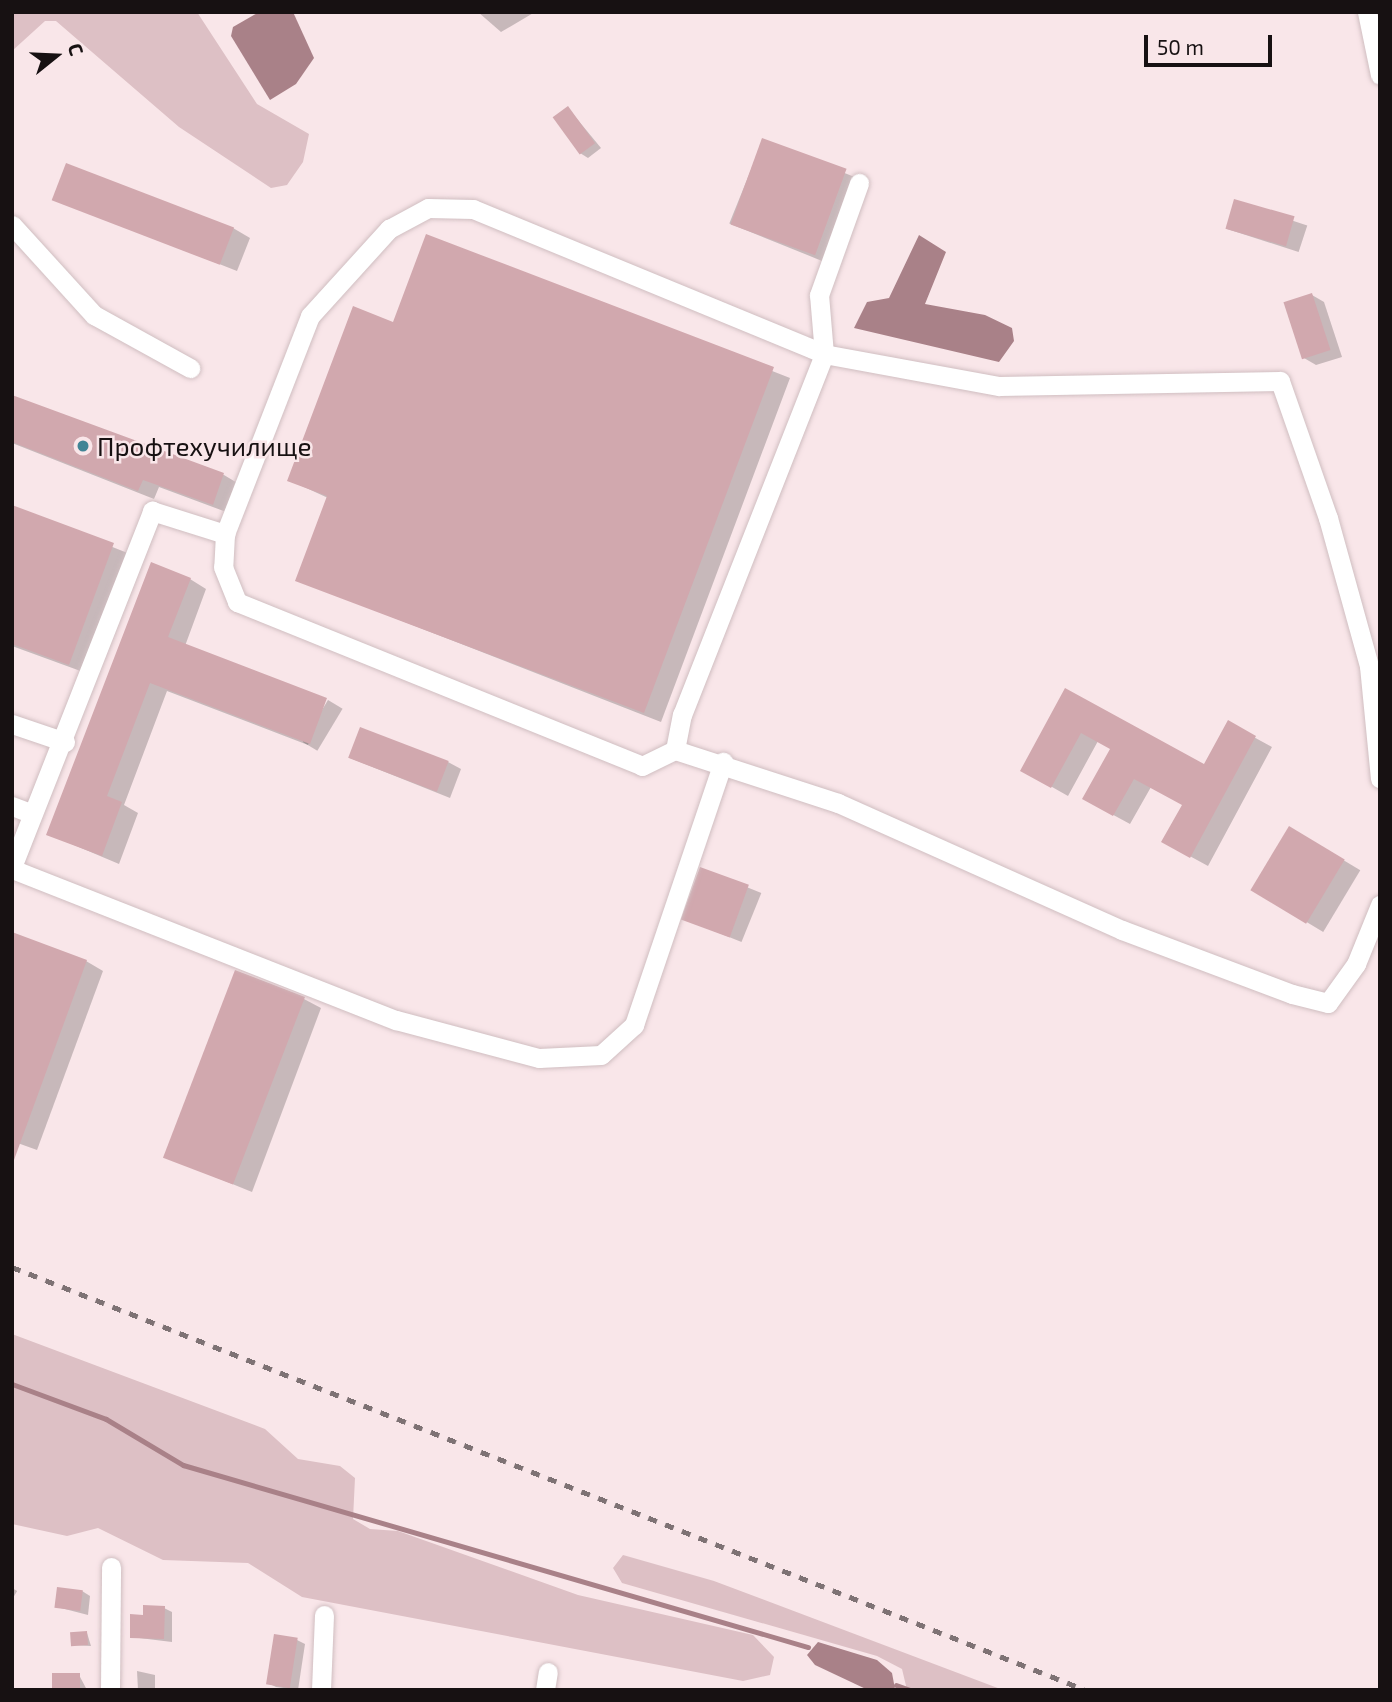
<!DOCTYPE html>
<html>
<head>
<meta charset="utf-8">
<style>
	body { margin:0 }
	#map { position:relative; width:1392px; height:1702px; overflow:hidden; background:#f9e6e9; font-family:"Exo 2",sans-serif }
	div>[style] { position:absolute }
	[style*='--x'] { left:calc(var(--x)*1px); top:calc(var(--y)*1px); width:calc(var(--w)*1px); rotate:calc(var(--a)*1deg) }
	.green>* { inset:0; background:#ddc0c5 }
	.water>* { inset:0; background:#a98188 }
	.shadow>* { inset:0; background:#0003; transform-origin:0 0 }
	.stream>* { height:5px; margin:-2.5px; padding:0 2.5px; transform-origin:2.5px; border-radius:2.5px; background:#a98188 }
	.building>* { inset:0; background:#d1a8ae; transform-origin:0 0 }
	.roads { filter:drop-shadow(0 0 2px #d0bec1) drop-shadow(0 0 2px #d0bec1) }
	.minor>* { height:19px; margin:-9.5px; padding:0 9.5px; transform-origin:9.5px; border-radius:9.5px; background:#fff }
	.rail>* { height:5px; margin-top:-2.5px; transform-origin:0; background:repeating-linear-gradient(90deg,#7e7274 0 9px,transparent 0 18px) }
	.dots>* { width:19px; height:19px; translate:-50% -50%; box-sizing:border-box; border:4px solid #f9e6e9; border-radius:50% }
	span { translate:-50% -50%; white-space:nowrap; text-align:center; line-height:1.15; -webkit-text-stroke:5px #f9e6e9; paint-order:stroke }
	.poi-label { font-size:26px; color:#171112 }
	.left { translate:0 -50%; text-align:left }
	.frame { position:absolute; inset:0; border:14px solid #171112; pointer-events:none }
	.north { position:absolute; left:21px; top:21px; width:70px; height:70px; -webkit-text-stroke:5px #f9e6e9; paint-order:stroke; rotate:72deg; font-size:19px; font-weight:700; line-height:28px; text-align:center; color:#171112 }
	.north::after { content:''; display:block; margin:auto; width:24px; height:32px; background:#171112; clip-path:polygon(50% 0,100% 100%,50% 72%,0 100%) }
	.scale { position:absolute; left:1144px; top:35px; width:128px; height:32px; box-sizing:border-box; border:4px solid #171112; border-top:0; padding-left:9px; font-size:21px; line-height:24px; white-space:nowrap; color:#171112; -webkit-text-stroke:5px #f9e6e9; paint-order:stroke }
</style>
</head>
<body>
<div id="map">
	<div class="green">
		<div style="clip-path:polygon(12px 12px,197px 12px,257px 104px,309px 134px,303px 162px,287px 185px,271px 188px,179px 127px,56px 21px,45px 21px,12px 51px)"></div>
		<div style="clip-path:polygon(12px 1334px,265px 1429px,298px 1459px,340px 1466px,355px 1478px,353px 1519px,370px 1529px,398px 1531px,578px 1595px,753px 1635px,774px 1657px,770px 1675px,743px 1681px,302px 1597px,248px 1563px,163px 1560px,98px 1528px,67px 1536px,12px 1524px)"></div>
		<div style="clip-path:polygon(623px 1555px,714px 1581px,1003px 1690px,907px 1690px,902px 1669px,877px 1656px,622px 1583px,613px 1568px)"></div>
	</div>
	<div class="water">
		<div style="clip-path:polygon(259px 12px,293px 12px,314px 58px,296px 84px,270px 100px,231px 36px,233px 27px)"></div>
		<div style="clip-path:polygon(919px 235px,946px 252px,925px 304px,985px 315px,1012px 328px,1014px 341px,999px 362px,854px 328px,867px 302px,889px 298px)"></div>
		<div style="clip-path:polygon(818px 1642px,877px 1660px,892px 1673px,895px 1689px,868px 1690px,815px 1665px,807px 1655px)"></div>
	</div>
	<div class="shadow">
		<div style="clip-path:polygon(478px 12px,535px 12px,501px 32px)"></div>
		<div style="clip-path:polygon(568px 108px,601px 148px,588px 158px,580px 153px)"></div>
		<div style="left:763px;top:140px;width:108px;height:90px;rotate:22deg"></div>
		<div style="clip-path:polygon(54px 199px,233px 228px,250px 238px,237px 271px)"></div>
		<div style="left:1235px;top:202px;width:76px;height:28px;rotate:18deg"></div>
		<div style="clip-path:polygon(427px 237px,790px 378px,661px 722px,297px 580px,328px 498px,289px 480px,394px 324px)"></div>
		<div style="clip-path:polygon(1312px 295px,1324px 302px,1342px 357px,1316px 365px,1304px 358px)"></div>
		<div style="clip-path:polygon(12px 396px,224px 475px,239px 484px,229px 513px,159px 487px,154px 499px,12px 443px)"></div>
		<div style="clip-path:polygon(12px 507px,130px 554px,86px 673px,12px 646px)"></div>
		<div style="clip-path:polygon(190px 579px,206px 589px,185px 646px,325px 699px,308px 745px,167px 691px,124px 805px,138px 813px,119px 864px,48px 834px)"></div>
		<div style="clip-path:polygon(1065px 691px,1205px 766px,1228px 723px,1272px 747px,1208px 866px,1164px 842px,1184px 804px,1151px 787px,1130px 824px,1084px 799px,1112px 748px,1098px 741px,1068px 796px,1022px 770px)"></div>
		<div style="left:328px;top:700px;width:17px;height:49px;rotate:31deg"></div>
		<div style="clip-path:polygon(350px 758px,448px 762px,461px 769px,450px 798px)"></div>
		<div style="left:1290px;top:828px;width:82px;height:72px;rotate:31deg"></div>
		<div style="left:702px;top:869px;width:64px;height:53px;rotate:22deg"></div>
		<div style="clip-path:polygon(86px 961px,103px 971px,37px 1150px,12px 1141px)"></div>
		<div style="clip-path:polygon(304px 999px,321px 1008px,252px 1192px,166px 1157px)"></div>
		<div style="left:12px;top:1588px;width:6px;height:40px;rotate:31deg"></div>
		<div style="clip-path:polygon(82px 1591px,90px 1596px,88px 1615px,57px 1607px)"></div>
		<div style="clip-path:polygon(164px 1608px,172px 1612px,172px 1642px,131px 1637px)"></div>
		<div style="clip-path:polygon(87px 1633px,91px 1646px,72px 1645px)"></div>
		<div style="clip-path:polygon(297px 1640px,305px 1644px,298px 1690px,276px 1687px,268px 1683px)"></div>
		<div style="clip-path:polygon(137px 1671px,155px 1675px,155px 1690px,138px 1690px)"></div>
		<div style="clip-path:polygon(79px 1675px,87px 1690px,54px 1690px)"></div>
	</div>
	<div class="stream">
		<div style="--x:12;--y:1384;--w:100;--a:20.4"></div>
		<div style="--x:106;--y:1419;--w:90;--a:30.9"></div>
		<div style="--x:183;--y:1465;--w:651;--a:16.24"></div>
		<div style="--x:896;--y:1685;--w:15;--a:20"></div>
	</div>
	<div class="building">
		<div style="left:568px;top:106px;width:46px;height:19px;rotate:54deg"></div>
		<div style="left:762px;top:138px;width:90px;height:92px;rotate:20deg"></div>
		<div style="left:66px;top:163px;width:180px;height:40px;rotate:21deg"></div>
		<div style="left:1234px;top:199px;width:63px;height:31px;rotate:16deg"></div>
		<div style="clip-path:polygon(426px 234px,774px 367px,644px 713px,295px 581px,327px 496px,287px 481px,353px 306px,393px 322px)"></div>
		<div style="left:1312px;top:293px;width:60px;height:30px;rotate:72deg"></div>
		<div style="clip-path:polygon(12px 395px,224px 473px,213px 505px,143px 480px,138px 491px,12px 442px)"></div>
		<div style="clip-path:polygon(12px 505px,114px 543px,69px 665px,12px 644px)"></div>
		<div style="clip-path:polygon(151px 562px,191px 578px,168px 637px,327px 698px,310px 744px,150px 683px,107px 796px,122px 802px,102px 856px,46px 835px)"></div>
		<div style="clip-path:polygon(1065px 688px,1204px 764px,1228px 720px,1256px 736px,1190px 858px,1161px 842px,1182px 805px,1134px 779px,1113px 816px,1082px 799px,1110px 749px,1081px 733px,1051px 788px,1020px 771px)"></div>
		<div style="left:360px;top:727px;width:95px;height:33px;rotate:21deg"></div>
		<div style="left:1289px;top:826px;width:65px;height:75px;rotate:31deg"></div>
		<div style="left:700px;top:867px;width:52px;height:56px;rotate:20deg"></div>
		<div style="clip-path:polygon(12px 932px,87px 960px,14px 1160px,12px 1159px)"></div>
		<div style="left:235px;top:970px;width:75px;height:201px;rotate:21deg"></div>
		<div style="left:57px;top:1587px;width:26px;height:21px;rotate:7deg"></div>
		<div style="clip-path:polygon(143px 1605px,165px 1606px,164px 1639px,130px 1638px,130px 1614px,143px 1615px)"></div>
		<div style="left:87px;top:1631px;width:14px;height:17px;rotate:86deg"></div>
		<div style="left:274px;top:1634px;width:24px;height:51px;rotate:9deg"></div>
		<div style="left:80px;top:1673px;width:17px;height:28px;rotate:90deg"></div>
	</div>
	<div class="roads">
		<div class="minor">
			<div style="--x:1367;--y:12;--w:64;--a:78.3"></div>
			<div style="--x:12;--y:225;--w:122;--a:47.7"></div>
			<div style="--x:94;--y:315;--w:110;--a:28.9"></div>
			<div style="--x:225;--y:534;--w:33;--a:93"></div>
			<div style="--x:223;--y:567;--w:38;--a:68"></div>
			<div style="--x:237;--y:602;--w:437;--a:22"></div>
			<div style="--x:642;--y:766;--w:37;--a:-26"></div>
			<div style="--x:675;--y:750;--w:171;--a:18"></div>
			<div style="--x:838;--y:803;--w:311;--a:24.1"></div>
			<div style="--x:1122;--y:930;--w:182;--a:20.6"></div>
			<div style="--x:1292;--y:994;--w:37;--a:14"></div>
			<div style="--x:1328;--y:1003;--w:48;--a:-54.3"></div>
			<div style="--x:1356;--y:964;--w:64;--a:-67.9"></div>
			<div style="--x:12;--y:724;--w:56;--a:18.8"></div>
			<div style="--x:675;--y:750;--w:36;--a:-79"></div>
			<div style="--x:682;--y:715;--w:388;--a:-68.5"></div>
			<div style="--x:824;--y:354;--w:59;--a:-94.8"></div>
			<div style="--x:819;--y:295;--w:119;--a:-70.3"></div>
			<div style="--x:12;--y:806;--w:22;--a:21"></div>
			<div style="--x:12;--y:867;--w:383;--a:-68.5"></div>
			<div style="--x:152;--y:511;--w:77;--a:17.5"></div>
			<div style="--x:225;--y:534;--w:234;--a:-68.7"></div>
			<div style="--x:310;--y:316;--w:118;--a:-47.8"></div>
			<div style="--x:389;--y:229;--w:44;--a:-28.3"></div>
			<div style="--x:428;--y:208;--w:45;--a:1.3"></div>
			<div style="--x:473;--y:209;--w:380;--a:22.4"></div>
			<div style="--x:824;--y:354;--w:178;--a:10.4"></div>
			<div style="--x:999;--y:386;--w:281;--a:-1"></div>
			<div style="--x:1280;--y:381;--w:145;--a:70.7"></div>
			<div style="--x:1328;--y:518;--w:154;--a:74.5"></div>
			<div style="--x:1369;--y:666;--w:113;--a:84.4"></div>
			<div style="--x:12;--y:869;--w:413;--a:21.5"></div>
			<div style="--x:396;--y:1020;--w:148;--a:14.9"></div>
			<div style="--x:539;--y:1058;--w:62;--a:-2.8"></div>
			<div style="--x:601;--y:1055;--w:45;--a:-42.3"></div>
			<div style="--x:634;--y:1025;--w:278;--a:-71.3"></div>
			<div style="--x:110;--y:1690;--w:123;--a:-89.5"></div>
			<div style="--x:321;--y:1690;--w:75;--a:-87.7"></div>
			<div style="--x:545;--y:1690;--w:18;--a:-81"></div>
		</div>
	</div>
	<div class="rail">
		<div style="--x:12;--y:1267;--w:1154;--a:21.5"></div>
	</div>
	<div class="dots">
		<div style="left:83px;top:446px;background:#418495"></div>
	</div>
	<div class="poi-label">
		<span class="left" style="left:97px;top:446px">Профтехучилище</span>
	</div>
	<div class="frame"></div>
	<div class="north">С</div>
	<div class="scale">50 m</div>
</div>
</body>
</html>
